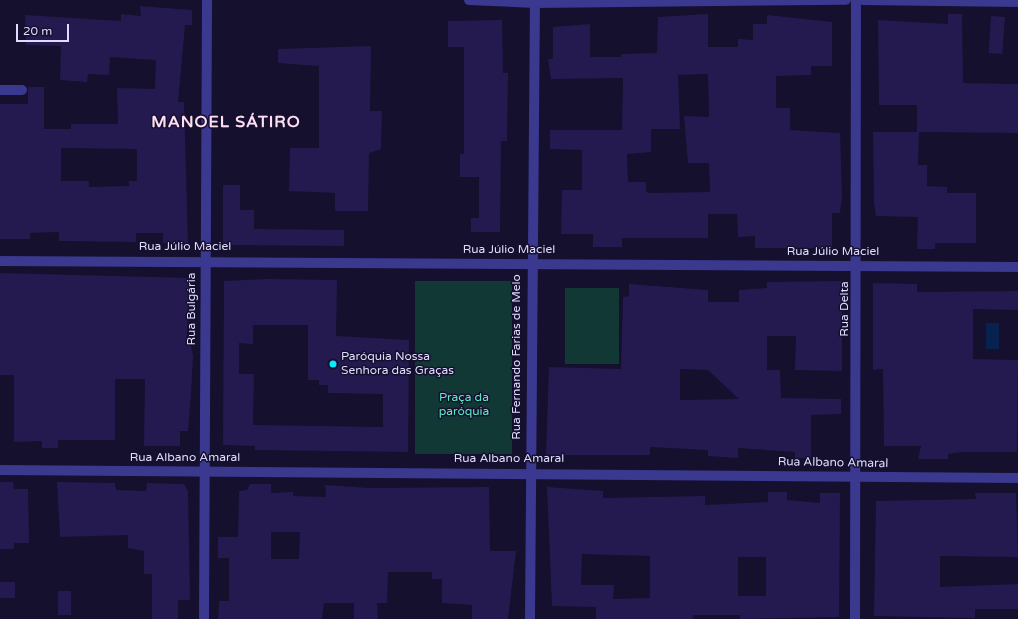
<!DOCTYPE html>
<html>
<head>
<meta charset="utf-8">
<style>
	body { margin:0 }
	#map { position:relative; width:1018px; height:619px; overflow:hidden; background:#14102d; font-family:"Varela Round",sans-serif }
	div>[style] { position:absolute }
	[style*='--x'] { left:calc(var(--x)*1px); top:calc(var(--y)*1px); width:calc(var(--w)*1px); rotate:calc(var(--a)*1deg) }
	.green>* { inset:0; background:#123836; transform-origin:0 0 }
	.water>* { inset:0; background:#07224f; transform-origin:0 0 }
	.building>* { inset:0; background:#241a50; transform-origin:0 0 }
	.minor>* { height:10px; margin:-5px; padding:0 5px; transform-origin:5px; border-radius:5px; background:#3a388f }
	.dots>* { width:11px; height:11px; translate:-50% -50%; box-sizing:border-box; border:2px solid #14102d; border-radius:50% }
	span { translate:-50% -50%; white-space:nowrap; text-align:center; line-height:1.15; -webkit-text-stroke:3px #14102d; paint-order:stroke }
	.street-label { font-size:12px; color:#dfdcff }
	.poi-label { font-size:12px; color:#dfdcff }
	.left { translate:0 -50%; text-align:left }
	.park-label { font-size:12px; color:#5ee9c4 }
	.district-label { font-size:16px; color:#ffdef4; font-weight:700; letter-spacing:1px }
	.scale { position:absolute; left:16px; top:24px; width:53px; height:18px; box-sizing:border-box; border:2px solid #dfdcff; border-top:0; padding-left:5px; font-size:12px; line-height:14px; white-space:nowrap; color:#dfdcff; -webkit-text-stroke:3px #14102d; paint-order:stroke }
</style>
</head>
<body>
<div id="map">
	<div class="green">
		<div style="left:512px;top:281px;width:173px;height:97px;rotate:90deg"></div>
		<div style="left:565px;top:288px;width:54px;height:76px"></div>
	</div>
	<div class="water">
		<div style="left:986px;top:323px;width:13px;height:26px"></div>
	</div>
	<div class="building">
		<div style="clip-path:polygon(evenodd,140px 6px,192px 10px,192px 25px,185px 25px,178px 102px,184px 102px,188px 243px,163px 243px,163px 233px,136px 233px,136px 242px,59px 241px,59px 232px,30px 233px,30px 239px,0 239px,0 104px,28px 104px,28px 87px,44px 87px,44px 129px,71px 129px,71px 124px,118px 124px,117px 88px,155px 89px,156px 60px,110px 57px,109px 75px,88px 74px,87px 82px,60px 80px,61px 46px,26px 45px,25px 15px,121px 21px,121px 14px,141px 16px,140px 6px,61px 148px,137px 149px,137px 181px,129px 181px,129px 186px,89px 187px,89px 181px,61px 181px,61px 148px)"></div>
		<div style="clip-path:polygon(evenodd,708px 14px,708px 47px,738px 47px,738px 39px,753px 40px,753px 24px,767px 24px,767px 15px,832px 22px,832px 66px,811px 66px,811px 75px,776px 76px,776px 108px,790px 108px,790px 130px,840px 133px,842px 196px,840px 213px,832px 213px,832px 248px,755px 248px,755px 236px,738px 237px,737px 214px,708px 214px,708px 238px,622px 238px,622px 247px,593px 247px,593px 234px,561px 234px,562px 190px,582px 190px,582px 150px,550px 149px,550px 130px,622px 130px,623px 78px,551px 79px,548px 59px,553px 59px,553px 27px,590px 24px,590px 57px,621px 57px,621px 54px,657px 53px,658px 17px,708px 14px,708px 74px,709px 117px,684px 116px,688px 163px,709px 163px,710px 192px,651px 193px,646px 192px,646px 182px,628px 182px,627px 154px,651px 152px,651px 129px,680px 129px,678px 75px,708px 74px)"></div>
		<div style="clip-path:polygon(948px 14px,962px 14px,963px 83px,1018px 84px,1018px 133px,919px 132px,918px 165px,927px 165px,927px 186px,947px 187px,947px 193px,976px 193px,976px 243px,935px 243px,935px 249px,917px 249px,918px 217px,876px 216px,874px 203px,873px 132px,917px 132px,917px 105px,879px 105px,878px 20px,948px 24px)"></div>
		<div style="left:991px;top:16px;width:14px;height:37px;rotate:4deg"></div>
		<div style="clip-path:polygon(502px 20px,503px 73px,508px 73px,507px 141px,501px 141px,500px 232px,471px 232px,471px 218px,479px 218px,479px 177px,460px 177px,460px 154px,464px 154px,464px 47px,448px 47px,448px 21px)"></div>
		<div style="clip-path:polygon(371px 46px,370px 111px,382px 111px,381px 149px,369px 153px,368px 211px,335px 211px,335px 193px,289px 191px,290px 148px,319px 148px,319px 66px,278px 63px,278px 49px)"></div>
		<div style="clip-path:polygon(223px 185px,240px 185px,240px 210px,254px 210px,254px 229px,344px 230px,344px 246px,223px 245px)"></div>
		<div style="clip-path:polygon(0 273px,191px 278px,186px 345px,191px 346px,193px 356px,191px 395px,188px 431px,180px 431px,180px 446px,144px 446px,145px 379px,115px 379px,115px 440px,58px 440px,58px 448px,42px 448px,42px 441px,14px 442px,14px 375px,0 375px)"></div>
		<div style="clip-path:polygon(evenodd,268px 279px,337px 280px,336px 336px,409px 340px,408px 452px,255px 450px,255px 446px,223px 445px,224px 281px,268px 279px,253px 325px,308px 325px,308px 380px,319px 380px,319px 385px,328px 385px,328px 393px,383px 394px,383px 427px,253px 425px,254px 374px,239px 374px,239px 343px,253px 344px,253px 325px)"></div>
		<div style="clip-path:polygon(evenodd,842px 281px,842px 371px,795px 370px,796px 336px,767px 336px,767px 370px,780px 370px,781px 398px,841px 399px,841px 414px,811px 415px,811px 458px,795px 458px,795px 452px,738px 448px,738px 458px,708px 456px,708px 450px,650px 447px,650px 455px,546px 455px,549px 367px,621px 369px,623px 297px,629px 296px,629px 284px,708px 290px,708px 302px,739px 302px,739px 290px,767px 288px,767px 282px,842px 281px,680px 369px,708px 370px,739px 399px,680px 400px,680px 369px)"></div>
		<div style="clip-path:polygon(873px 283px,917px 284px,917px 292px,1018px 291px,1018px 310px,973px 309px,973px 359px,1018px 360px,1017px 452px,962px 452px,948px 454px,948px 459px,918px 459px,921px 446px,884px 446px,883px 369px,873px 370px)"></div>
		<div style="clip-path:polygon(0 482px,13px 482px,14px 489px,28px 489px,29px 543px,14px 543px,14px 549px,0 549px)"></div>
		<div style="clip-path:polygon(57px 482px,115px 483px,116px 490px,146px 491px,147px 483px,184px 484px,188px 492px,190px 600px,178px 600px,178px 619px,152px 619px,152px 574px,144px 574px,144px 551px,128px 548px,128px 535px,60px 537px)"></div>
		<div style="clip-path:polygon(evenodd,250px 484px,271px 484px,271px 493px,293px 492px,293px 496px,326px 497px,325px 485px,369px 488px,489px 487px,490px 551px,516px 551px,508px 619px,472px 619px,472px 605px,442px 603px,442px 579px,432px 579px,432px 572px,388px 572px,387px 603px,377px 603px,378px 619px,354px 619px,354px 603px,324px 603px,322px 619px,218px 619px,219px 601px,229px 601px,229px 558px,218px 558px,218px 537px,238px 537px,239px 491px,247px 490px,250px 484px,271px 532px,300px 532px,299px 559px,271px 559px,271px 532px)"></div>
		<div style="clip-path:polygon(evenodd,547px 487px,603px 491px,603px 498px,705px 496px,705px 505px,768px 502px,768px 492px,787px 492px,787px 500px,820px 503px,820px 493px,840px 493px,839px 617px,740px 619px,740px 615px,693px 615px,693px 619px,596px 619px,596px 607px,552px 606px,547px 487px,582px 554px,650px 556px,650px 598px,613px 599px,614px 585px,581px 585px,582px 554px,547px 487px,738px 557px,766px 557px,766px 596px,738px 596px,738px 557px)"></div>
		<div style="clip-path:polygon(975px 493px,1016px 493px,1018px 557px,940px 556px,940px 587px,1018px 584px,1018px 609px,975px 609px,975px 618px,874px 616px,876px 501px,976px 499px)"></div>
		<div style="left:15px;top:582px;width:16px;height:15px;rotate:90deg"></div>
		<div style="left:58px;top:591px;width:13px;height:24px"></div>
	</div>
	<div class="minor">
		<div style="--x:469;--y:0;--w:66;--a:2.6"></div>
		<div style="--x:535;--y:3;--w:311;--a:-0.6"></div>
		<div style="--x:863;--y:0;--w:155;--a:0.7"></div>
		<div style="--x:0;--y:90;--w:22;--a:0"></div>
		<div style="--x:0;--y:261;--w:1018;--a:0.34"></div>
		<div style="--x:0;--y:470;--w:1018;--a:0.45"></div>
		<div style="--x:204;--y:619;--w:619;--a:-89.72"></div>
		<div style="--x:530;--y:619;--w:619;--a:-89.54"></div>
		<div style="--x:855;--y:619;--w:619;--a:-89.91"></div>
	</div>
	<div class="dots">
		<div style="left:333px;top:364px;background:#08eaff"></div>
	</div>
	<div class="street-label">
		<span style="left:185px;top:247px">Rua Júlio Maciel</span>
		<span style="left:509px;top:250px">Rua Júlio Maciel</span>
		<span style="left:833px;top:252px">Rua Júlio Maciel</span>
		<span style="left:192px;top:309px;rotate:-90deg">Rua Bulgária</span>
		<span style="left:845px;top:309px;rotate:-90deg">Rua Delta</span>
		<span style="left:517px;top:357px;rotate:-90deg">Rua Fernando Farias de Melo</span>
		<span style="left:185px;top:458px">Rua Albano Amaral</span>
		<span style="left:509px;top:459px">Rua Albano Amaral</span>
		<span style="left:833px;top:463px;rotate:1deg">Rua Albano Amaral</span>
	</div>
	<div class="poi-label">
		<span class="left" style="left:341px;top:364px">Paróquia Nossa<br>Senhora das Graças</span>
	</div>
	<div class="park-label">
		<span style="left:464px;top:405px">Praça da<br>paróquia</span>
	</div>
	<div class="district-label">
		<span style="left:226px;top:122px">MANOEL SÁTIRO</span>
	</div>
	<div class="scale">20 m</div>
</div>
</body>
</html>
